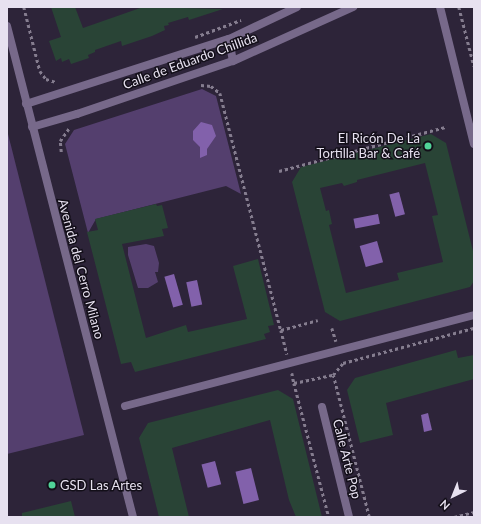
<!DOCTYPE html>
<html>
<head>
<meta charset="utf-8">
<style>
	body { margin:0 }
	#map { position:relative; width:481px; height:524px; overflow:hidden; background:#2d2439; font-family:Lato,sans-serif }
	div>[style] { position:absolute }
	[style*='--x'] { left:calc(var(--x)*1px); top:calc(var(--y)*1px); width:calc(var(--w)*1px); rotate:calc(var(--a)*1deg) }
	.green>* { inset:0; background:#543f6e }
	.water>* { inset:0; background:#8261ab; transform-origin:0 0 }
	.building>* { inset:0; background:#294436 }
	.path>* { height:2.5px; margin-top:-1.25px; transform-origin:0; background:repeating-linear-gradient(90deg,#857d8f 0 3px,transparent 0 6px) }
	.pedestrian>* { height:8px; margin:-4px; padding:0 4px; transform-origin:4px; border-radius:4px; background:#77698a }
	.minor>* { height:8px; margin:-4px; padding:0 4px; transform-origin:4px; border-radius:4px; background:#77698a }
	.dots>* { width:11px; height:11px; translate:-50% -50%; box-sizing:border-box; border:2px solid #130f19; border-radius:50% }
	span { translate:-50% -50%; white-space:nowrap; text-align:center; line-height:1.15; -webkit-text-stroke:3px #130f19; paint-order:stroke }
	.street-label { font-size:13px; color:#e7e1f0 }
	.poi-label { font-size:13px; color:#e7e1f0 }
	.right { translate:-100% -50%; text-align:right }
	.left { translate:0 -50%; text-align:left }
	.frame { position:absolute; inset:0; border:8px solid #e7e1f0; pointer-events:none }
	.north { position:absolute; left:433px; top:476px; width:40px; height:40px; -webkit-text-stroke:3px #130f19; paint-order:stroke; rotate:223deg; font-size:11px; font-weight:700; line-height:16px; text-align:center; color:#e7e1f0 }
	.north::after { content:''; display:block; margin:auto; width:14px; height:18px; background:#e7e1f0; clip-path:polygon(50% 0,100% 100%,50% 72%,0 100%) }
</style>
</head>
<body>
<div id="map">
	<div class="green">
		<div style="clip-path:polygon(202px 89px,216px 96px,241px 194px,226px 186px,96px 219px,88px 233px,65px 144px,74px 130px)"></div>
		<div style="clip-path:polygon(7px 130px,84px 435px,7px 454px)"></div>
		<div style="clip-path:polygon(146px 244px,154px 246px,159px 263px,158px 272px,155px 272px,158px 282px,148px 288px,138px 288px,128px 255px,128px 247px)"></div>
	</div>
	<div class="water">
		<div style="clip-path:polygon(201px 122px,212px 125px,216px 136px,207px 149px,207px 155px,200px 158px,200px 147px,193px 140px,193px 131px)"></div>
		<div style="left:399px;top:192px;width:23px;height:10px;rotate:75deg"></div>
		<div style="left:378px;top:214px;width:10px;height:25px;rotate:79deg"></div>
		<div style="left:377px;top:241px;width:22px;height:18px;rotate:74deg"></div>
		<div style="left:174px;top:274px;width:32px;height:10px;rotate:74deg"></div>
		<div style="left:197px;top:280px;width:25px;height:11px;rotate:78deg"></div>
		<div style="clip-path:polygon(428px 413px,432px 430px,424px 432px,421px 415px)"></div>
		<div style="left:215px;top:461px;width:24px;height:14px;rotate:75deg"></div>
		<div style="left:251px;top:468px;width:33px;height:16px;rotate:76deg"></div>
	</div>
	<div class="building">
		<div style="clip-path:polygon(51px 7px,75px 7px,83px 28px,143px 7px,223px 9px,189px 20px,188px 17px,168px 23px,169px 25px,164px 26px,165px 30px,152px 36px,122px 46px,121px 41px,95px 50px,95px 52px,88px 55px,89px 58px,71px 64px,69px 59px,62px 62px,61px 58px,56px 61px,49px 41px,61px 37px)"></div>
		<div style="clip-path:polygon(evenodd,431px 134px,446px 143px,474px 255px,474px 281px,470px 287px,340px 321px,325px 312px,292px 182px,301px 167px,431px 134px,425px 163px,438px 215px,432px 216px,443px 262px,397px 273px,399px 280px,346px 293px,329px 225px,332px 224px,329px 210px,326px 211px,320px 188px,342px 183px,344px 186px,357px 182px,357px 180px,425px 163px)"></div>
		<div style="clip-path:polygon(156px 204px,157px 206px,162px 205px,168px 228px,162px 229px,164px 236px,122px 244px,146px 338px,186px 325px,188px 332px,247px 319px,233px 266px,258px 259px,274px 325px,268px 326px,270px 332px,264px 334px,266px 339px,135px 372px,131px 362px,121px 364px,87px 232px,98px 230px,95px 219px)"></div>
		<div style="clip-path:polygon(456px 350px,458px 358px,474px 355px,474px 379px,386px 403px,393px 435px,360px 443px,347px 390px,355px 378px)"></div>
		<div style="clip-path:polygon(278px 390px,293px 399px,322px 517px,296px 517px,289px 500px,270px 420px,172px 448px,189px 517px,159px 517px,139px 438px,148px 423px)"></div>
		<div style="clip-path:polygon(71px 501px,75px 517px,22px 517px,22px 513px)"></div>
	</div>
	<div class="path">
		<div style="--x:24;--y:7;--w:66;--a:76"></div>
		<div style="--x:40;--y:71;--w:10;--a:53"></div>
		<div style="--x:46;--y:79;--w:10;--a:17"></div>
		<div style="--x:459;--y:7;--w:61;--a:75.7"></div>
		<div style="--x:195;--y:37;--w:49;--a:-20.3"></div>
		<div style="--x:201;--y:85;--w:10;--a:6"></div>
		<div style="--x:211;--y:86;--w:11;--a:38"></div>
		<div style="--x:220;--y:93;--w:245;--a:75.6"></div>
		<div style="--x:281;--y:330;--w:38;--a:-15"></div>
		<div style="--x:61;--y:152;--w:11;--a:-95"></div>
		<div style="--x:60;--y:141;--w:16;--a:-55"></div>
		<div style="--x:279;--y:171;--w:173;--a:-14.8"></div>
		<div style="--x:332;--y:328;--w:14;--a:73"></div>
		<div style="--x:281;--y:330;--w:25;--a:76"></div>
		<div style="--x:292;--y:373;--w:10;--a:79"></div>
		<div style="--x:294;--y:383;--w:40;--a:-12"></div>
		<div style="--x:294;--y:383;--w:138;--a:75.4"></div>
		<div style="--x:369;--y:517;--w:146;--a:-104.2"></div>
		<div style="--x:333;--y:375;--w:16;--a:-50"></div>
		<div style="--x:343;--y:363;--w:136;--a:-15"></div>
		<div style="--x:454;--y:517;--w:21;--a:-14"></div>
	</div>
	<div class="pedestrian">
		<div style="--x:125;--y:406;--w:361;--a:-14.6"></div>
	</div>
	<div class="minor">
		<div style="--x:440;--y:7;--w:141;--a:76.1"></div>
		<div style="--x:7;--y:26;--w:507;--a:75.61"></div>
		<div style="--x:229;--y:39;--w:22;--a:80"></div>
		<div style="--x:26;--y:104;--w:213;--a:-17.8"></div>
		<div style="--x:229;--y:39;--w:75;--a:-25.2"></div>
		<div style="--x:32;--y:127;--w:47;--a:-16.1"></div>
		<div style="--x:77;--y:114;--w:165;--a:-18.8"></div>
		<div style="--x:233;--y:61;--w:132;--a:-24.2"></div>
		<div style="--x:322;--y:407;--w:113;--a:76.2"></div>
	</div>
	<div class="dots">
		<div style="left:428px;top:146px;background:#50d398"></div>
		<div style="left:52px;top:485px;background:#50d398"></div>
	</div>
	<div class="street-label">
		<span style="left:190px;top:61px;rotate:-20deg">Calle de Eduardo Chillida</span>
		<span style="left:81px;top:269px;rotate:75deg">Avenida del Cerro Milano</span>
		<span style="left:347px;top:459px;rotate:76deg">Calle Arte Pop</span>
	</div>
	<div class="poi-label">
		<span class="right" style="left:420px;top:146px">El Ricón De La<br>Tortilla Bar &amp; Café</span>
		<span class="left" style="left:60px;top:485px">GSD Las Artes</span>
	</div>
	<div class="frame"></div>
	<div class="north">N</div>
</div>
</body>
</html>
